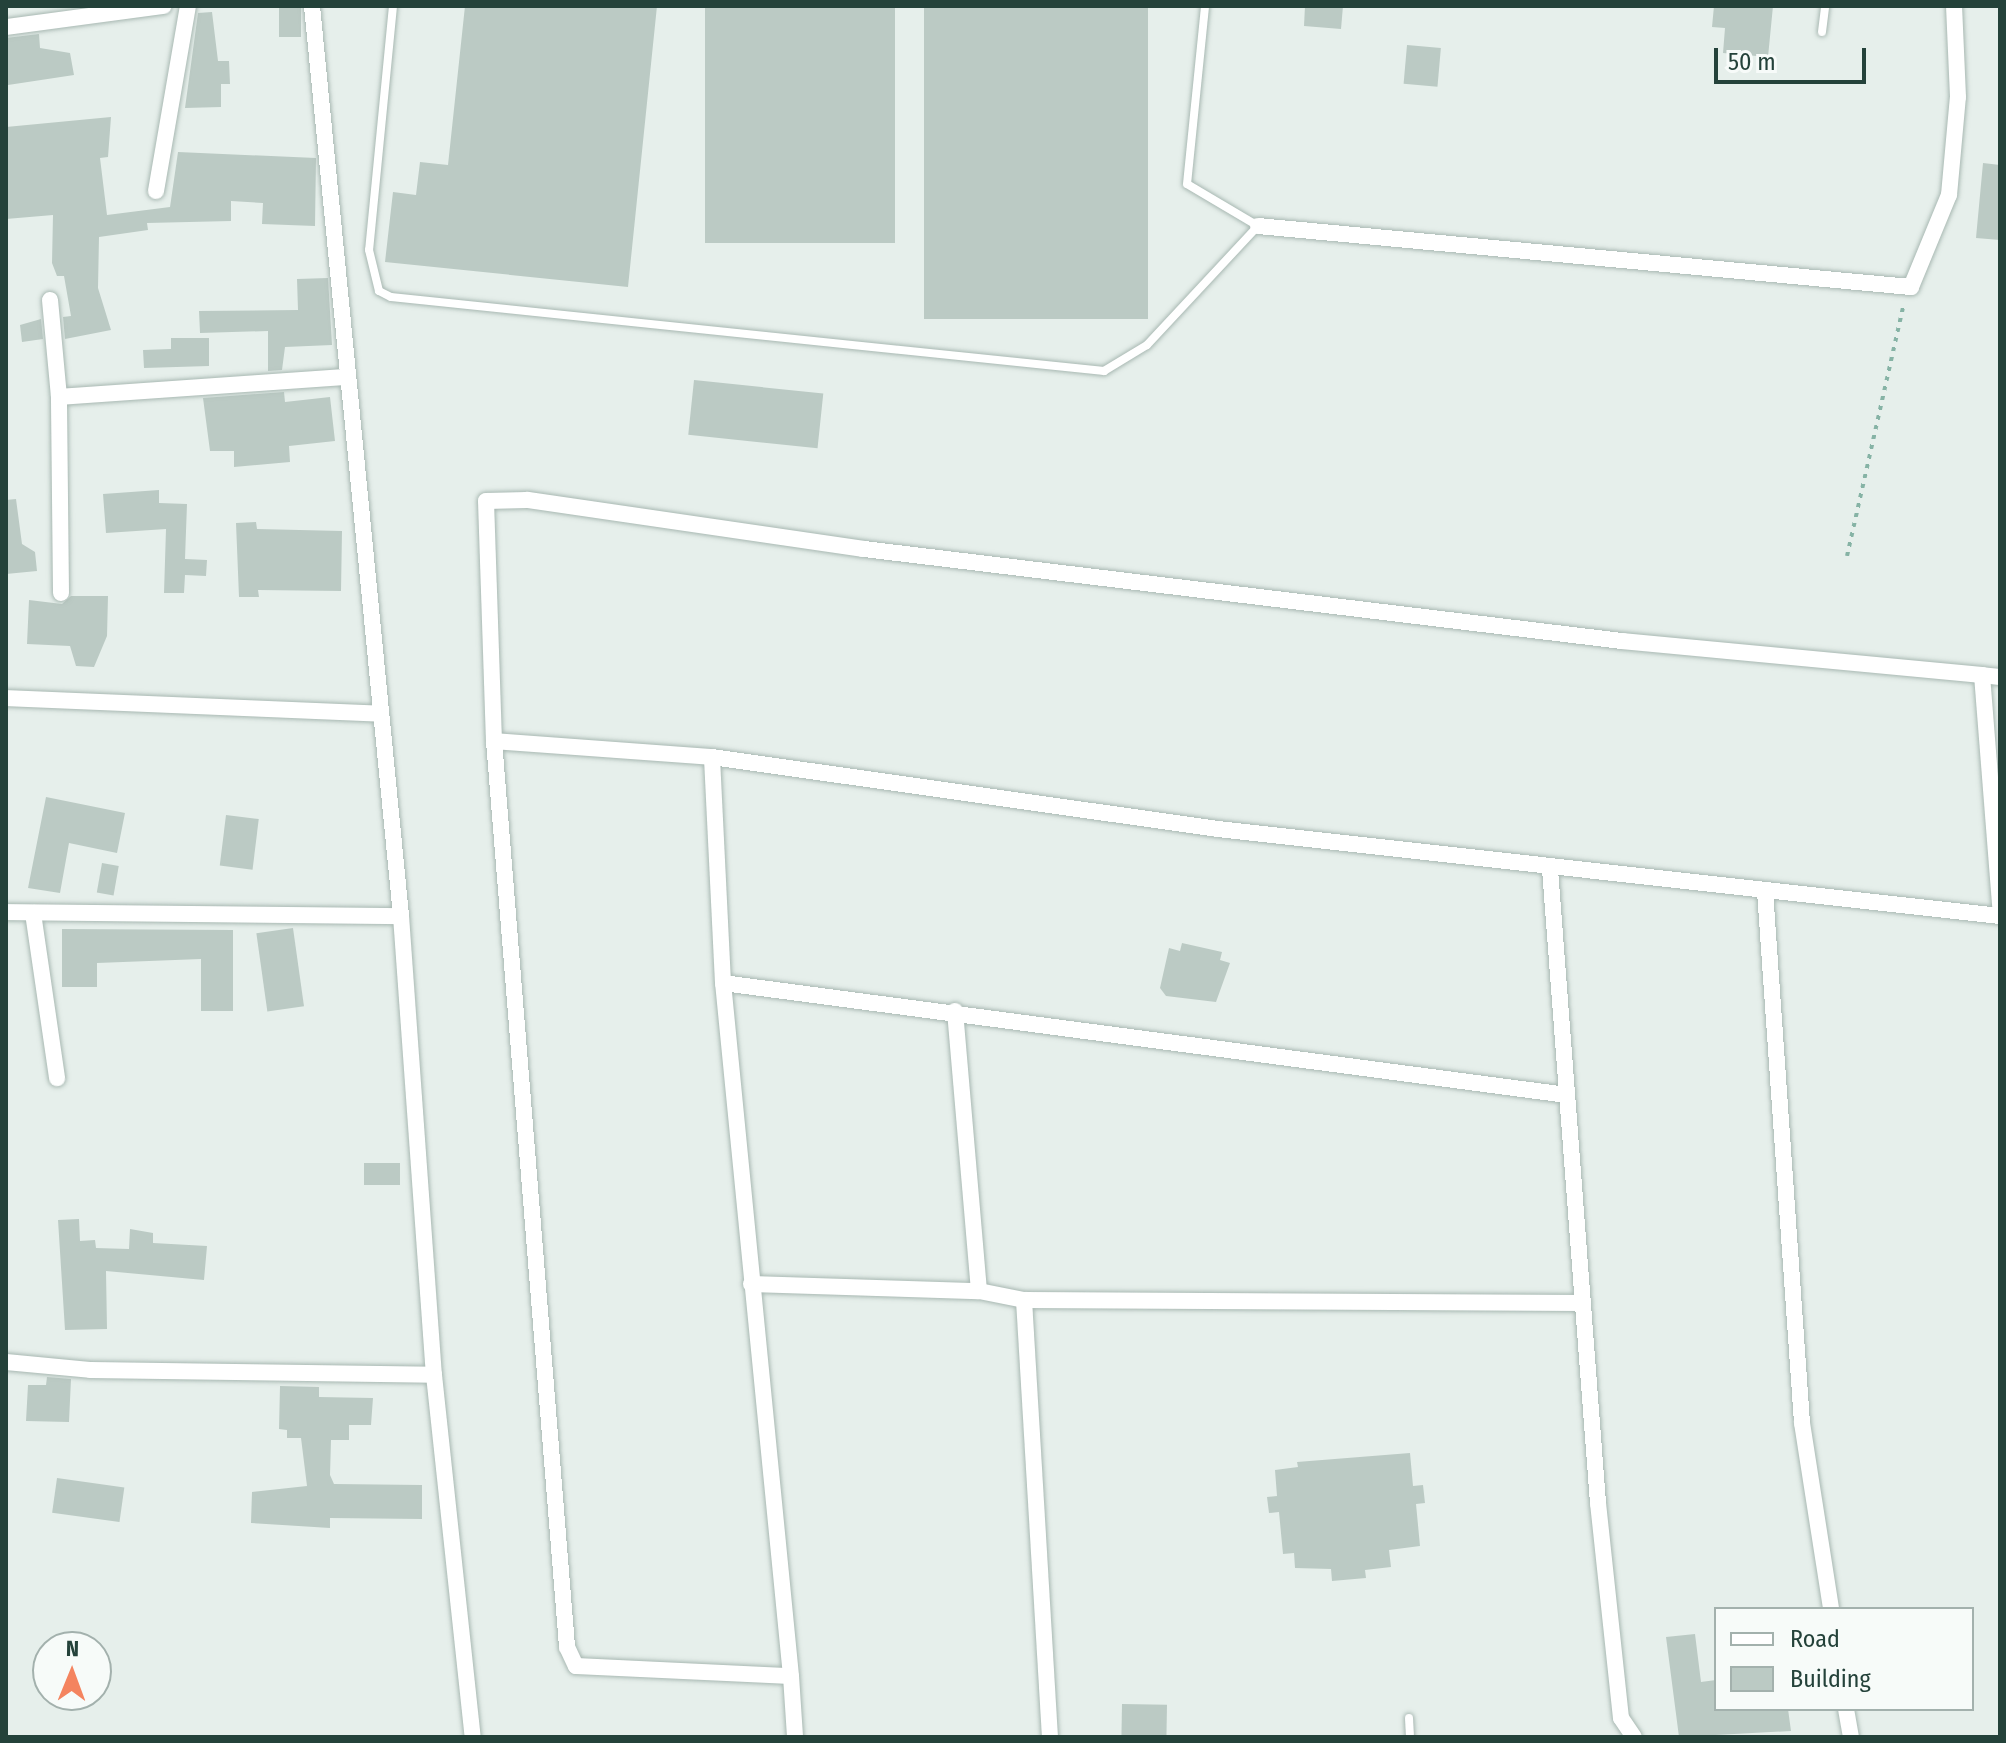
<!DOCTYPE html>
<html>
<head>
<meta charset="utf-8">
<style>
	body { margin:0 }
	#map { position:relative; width:2006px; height:1743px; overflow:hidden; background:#e6efeb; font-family:"Fira Sans Condensed",sans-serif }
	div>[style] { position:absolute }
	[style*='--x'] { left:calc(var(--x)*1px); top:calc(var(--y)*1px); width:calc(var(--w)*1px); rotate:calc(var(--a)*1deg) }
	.building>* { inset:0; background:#bbcac4; transform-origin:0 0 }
	.path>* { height:4px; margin-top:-2px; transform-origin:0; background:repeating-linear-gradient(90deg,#86b3a5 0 4px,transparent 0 10px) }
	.roads { filter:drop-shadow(0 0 2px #a8b8b2) drop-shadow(0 0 2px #a8b8b2) }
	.lane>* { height:8px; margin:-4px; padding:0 4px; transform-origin:4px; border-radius:4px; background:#fff }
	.street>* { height:16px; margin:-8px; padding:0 8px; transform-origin:8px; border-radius:8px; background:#fff }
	span { translate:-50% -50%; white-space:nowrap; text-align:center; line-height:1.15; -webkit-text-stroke:6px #f7fbf9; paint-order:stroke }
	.frame { position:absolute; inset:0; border:8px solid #24423a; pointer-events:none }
	.legend { position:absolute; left:1714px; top:1607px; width:260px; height:104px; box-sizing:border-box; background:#f7fbf9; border:2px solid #a3b1ad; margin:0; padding:10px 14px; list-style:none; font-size:24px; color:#24423a }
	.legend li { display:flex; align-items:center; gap:16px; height:40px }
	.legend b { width:40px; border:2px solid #a3b1ad }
	.north { position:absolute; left:32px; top:1631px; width:80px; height:80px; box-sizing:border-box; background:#f7fbf9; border:2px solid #a3b1ad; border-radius:50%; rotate:1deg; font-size:22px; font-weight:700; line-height:32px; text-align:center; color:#24423a }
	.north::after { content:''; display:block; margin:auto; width:28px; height:36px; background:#f4845f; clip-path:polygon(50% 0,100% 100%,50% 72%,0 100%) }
	.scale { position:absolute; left:1714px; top:48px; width:152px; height:36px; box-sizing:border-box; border:4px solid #24423a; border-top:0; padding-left:10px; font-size:24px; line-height:28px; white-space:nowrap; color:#24423a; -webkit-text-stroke:6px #f7fbf9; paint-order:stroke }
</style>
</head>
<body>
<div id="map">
	<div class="building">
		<div style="left:279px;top:6px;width:22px;height:31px"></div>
		<div style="clip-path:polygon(465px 6px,657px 6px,628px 287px,385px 262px,393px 192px,416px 195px,420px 162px,448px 165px)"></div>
		<div style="left:705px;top:6px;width:190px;height:237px"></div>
		<div style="left:924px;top:6px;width:224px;height:313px"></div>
		<div style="clip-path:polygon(1305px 6px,1343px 6px,1341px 29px,1304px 26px)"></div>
		<div style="clip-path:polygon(1714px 6px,1773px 6px,1768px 57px,1723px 53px,1725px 28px,1712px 27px)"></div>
		<div style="clip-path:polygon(212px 12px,218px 61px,229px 61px,230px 84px,221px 84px,221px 107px,185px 108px,198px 13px)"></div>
		<div style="clip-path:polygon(39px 34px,40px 48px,70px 53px,74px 75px,8px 85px,6px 38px)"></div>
		<div style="left:1407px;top:45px;width:34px;height:39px;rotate:5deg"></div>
		<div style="clip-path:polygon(111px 117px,108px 157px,100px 158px,107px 215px,170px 207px,178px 152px,316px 158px,315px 226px,262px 224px,263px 203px,231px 201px,231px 221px,147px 223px,148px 230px,99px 237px,98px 288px,111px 330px,65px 339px,63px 317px,71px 316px,64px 276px,57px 276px,52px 263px,53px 215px,6px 219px,6px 127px)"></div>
		<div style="clip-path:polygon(1983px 163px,2000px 165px,2000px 240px,1976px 238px)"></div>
		<div style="clip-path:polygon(328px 278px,332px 345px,285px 347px,282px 370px,268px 371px,268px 331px,200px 333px,199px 311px,298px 310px,297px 279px)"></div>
		<div style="clip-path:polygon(41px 319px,43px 339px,22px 342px,20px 325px)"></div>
		<div style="clip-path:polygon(171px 338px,209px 338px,209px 366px,144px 368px,143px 350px,171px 349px)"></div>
		<div style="left:694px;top:380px;width:130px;height:55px;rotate:6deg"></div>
		<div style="clip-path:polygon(284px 392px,285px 402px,330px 397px,335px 441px,289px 446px,290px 462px,234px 467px,234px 451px,210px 451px,203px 398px)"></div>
		<div style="clip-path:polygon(159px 490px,159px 503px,187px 504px,185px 559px,207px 560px,206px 576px,185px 575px,184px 593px,164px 593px,166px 529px,106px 533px,103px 494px)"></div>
		<div style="clip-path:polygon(16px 499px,22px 544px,35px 552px,37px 571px,6px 574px,6px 500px)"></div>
		<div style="clip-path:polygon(256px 522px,257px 529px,342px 531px,341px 591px,258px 590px,259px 597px,239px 597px,236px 523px)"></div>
		<div style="clip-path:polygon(71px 596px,108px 596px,107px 636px,94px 667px,76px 666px,70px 646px,27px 644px,29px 600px,62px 604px)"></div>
		<div style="clip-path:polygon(46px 797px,125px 813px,117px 853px,69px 843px,60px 893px,28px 888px)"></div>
		<div style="left:226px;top:815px;width:33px;height:51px;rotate:7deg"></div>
		<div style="left:102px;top:863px;width:17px;height:30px;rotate:10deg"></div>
		<div style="left:293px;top:928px;width:79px;height:37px;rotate:82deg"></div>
		<div style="clip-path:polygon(62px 929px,233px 930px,233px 1011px,201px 1011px,201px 959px,97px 963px,97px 987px,62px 987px)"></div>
		<div style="clip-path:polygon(1182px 943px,1222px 952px,1220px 960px,1230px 963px,1216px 1002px,1166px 996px,1160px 988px,1169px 948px,1180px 951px)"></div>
		<div style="left:364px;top:1163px;width:36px;height:22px"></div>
		<div style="clip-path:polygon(79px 1219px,80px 1241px,95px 1240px,96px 1248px,129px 1249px,130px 1229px,153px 1233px,153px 1243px,207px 1246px,204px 1280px,106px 1271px,107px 1329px,65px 1330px,58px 1220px)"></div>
		<div style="clip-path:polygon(47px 1377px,71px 1379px,69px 1422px,26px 1421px,28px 1385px,46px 1385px)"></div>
		<div style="clip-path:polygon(280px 1386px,319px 1387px,319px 1397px,373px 1398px,371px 1425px,349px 1425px,349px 1440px,331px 1440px,330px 1475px,334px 1484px,422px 1485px,422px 1519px,330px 1518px,330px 1528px,251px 1523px,252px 1492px,307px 1486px,301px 1438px,287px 1438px,287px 1430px,279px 1429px)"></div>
		<div style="clip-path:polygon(1410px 1453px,1413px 1486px,1423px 1485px,1425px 1503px,1416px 1504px,1420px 1546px,1389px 1550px,1391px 1567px,1365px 1570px,1366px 1578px,1332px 1581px,1331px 1569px,1295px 1568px,1294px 1553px,1283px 1554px,1279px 1512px,1269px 1513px,1267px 1497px,1277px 1496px,1275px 1470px,1298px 1467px,1297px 1462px)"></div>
		<div style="left:57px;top:1478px;width:68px;height:35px;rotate:8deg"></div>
		<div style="clip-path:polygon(1695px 1634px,1701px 1682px,1716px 1680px,1716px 1709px,1788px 1709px,1791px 1731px,1679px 1737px,1666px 1637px)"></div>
		<div style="left:1122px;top:1704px;width:45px;height:33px;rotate:1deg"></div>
	</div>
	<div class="path">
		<div style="--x:1847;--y:556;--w:258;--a:-77.3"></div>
	</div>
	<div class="roads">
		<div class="lane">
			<div style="--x:393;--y:6;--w:245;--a:95.6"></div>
			<div style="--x:369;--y:250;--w:42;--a:76.3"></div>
			<div style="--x:379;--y:291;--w:13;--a:27"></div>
			<div style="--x:391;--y:297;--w:717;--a:5.93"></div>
			<div style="--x:1104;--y:371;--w:50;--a:-31.2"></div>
			<div style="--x:1147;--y:345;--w:163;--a:-47"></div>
			<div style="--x:1258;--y:226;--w:82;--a:-149.4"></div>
			<div style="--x:1187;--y:184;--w:179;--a:-84.2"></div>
			<div style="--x:1822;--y:32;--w:26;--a:-83"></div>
			<div style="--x:1409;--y:1718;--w:19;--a:87"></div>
		</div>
		<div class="street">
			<div style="--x:312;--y:6;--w:914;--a:84.41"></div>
			<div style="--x:401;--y:916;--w:460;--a:85.9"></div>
			<div style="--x:434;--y:1375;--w:364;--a:83.9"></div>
			<div style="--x:6;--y:27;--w:159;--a:-7.6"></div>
			<div style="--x:156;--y:191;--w:188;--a:-80.2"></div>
			<div style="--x:1258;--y:226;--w:656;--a:5.34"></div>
			<div style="--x:1911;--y:287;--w:100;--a:-67.6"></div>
			<div style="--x:1949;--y:195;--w:98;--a:-84.8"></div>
			<div style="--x:1958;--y:97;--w:91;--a:-92.5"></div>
			<div style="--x:50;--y:300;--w:97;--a:84.7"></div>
			<div style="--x:61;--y:593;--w:196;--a:-90.6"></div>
			<div style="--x:59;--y:397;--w:289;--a:-4"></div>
			<div style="--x:1982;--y:675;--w:362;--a:-174.6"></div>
			<div style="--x:1622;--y:641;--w:764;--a:-173.08"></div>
			<div style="--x:864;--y:549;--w:341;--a:-171.7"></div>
			<div style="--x:527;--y:500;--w:41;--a:178.6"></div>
			<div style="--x:486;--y:501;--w:240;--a:88.1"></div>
			<div style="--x:494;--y:741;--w:909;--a:85.39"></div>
			<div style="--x:567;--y:1647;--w:21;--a:65"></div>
			<div style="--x:576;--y:1666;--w:215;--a:2.7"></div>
			<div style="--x:791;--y:1676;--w:696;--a:-95.6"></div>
			<div style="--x:723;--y:983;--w:226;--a:-92.8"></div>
			<div style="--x:712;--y:757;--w:511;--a:8.1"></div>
			<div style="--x:1218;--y:829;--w:787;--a:6.35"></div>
			<div style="--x:2000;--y:677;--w:18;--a:-174"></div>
			<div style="--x:1982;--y:675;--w:231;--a:85.5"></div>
			<div style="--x:6;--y:698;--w:374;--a:2.4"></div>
			<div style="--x:494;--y:741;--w:219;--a:4.2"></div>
			<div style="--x:1550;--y:869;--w:636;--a:85.67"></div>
			<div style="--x:1598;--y:1503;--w:216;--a:83.9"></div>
			<div style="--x:1621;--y:1718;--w:23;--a:56"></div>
			<div style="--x:1765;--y:891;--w:533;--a:86.02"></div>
			<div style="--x:1802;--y:1423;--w:188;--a:81.1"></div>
			<div style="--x:6;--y:912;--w:395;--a:0.6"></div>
			<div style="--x:33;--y:913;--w:167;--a:81.7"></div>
			<div style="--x:723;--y:983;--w:851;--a:7.56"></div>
			<div style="--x:955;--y:1011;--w:281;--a:85.1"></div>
			<div style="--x:979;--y:1291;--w:46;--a:11.3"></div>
			<div style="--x:1024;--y:1300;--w:559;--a:0.31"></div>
			<div style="--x:751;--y:1284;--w:228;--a:1.8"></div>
			<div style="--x:1024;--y:1300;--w:438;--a:86.6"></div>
			<div style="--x:6;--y:1362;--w:84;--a:5.4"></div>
			<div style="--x:90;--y:1370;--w:344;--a:0.8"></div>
			<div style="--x:791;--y:1676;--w:61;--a:86.2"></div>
			<div style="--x:1846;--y:1709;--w:28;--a:80"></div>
		</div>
	</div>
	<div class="frame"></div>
	<ul class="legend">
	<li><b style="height:10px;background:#fff"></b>Road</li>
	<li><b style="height:22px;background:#bbcac4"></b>Building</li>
	</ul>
	<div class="north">N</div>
	<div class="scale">50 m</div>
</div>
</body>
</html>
